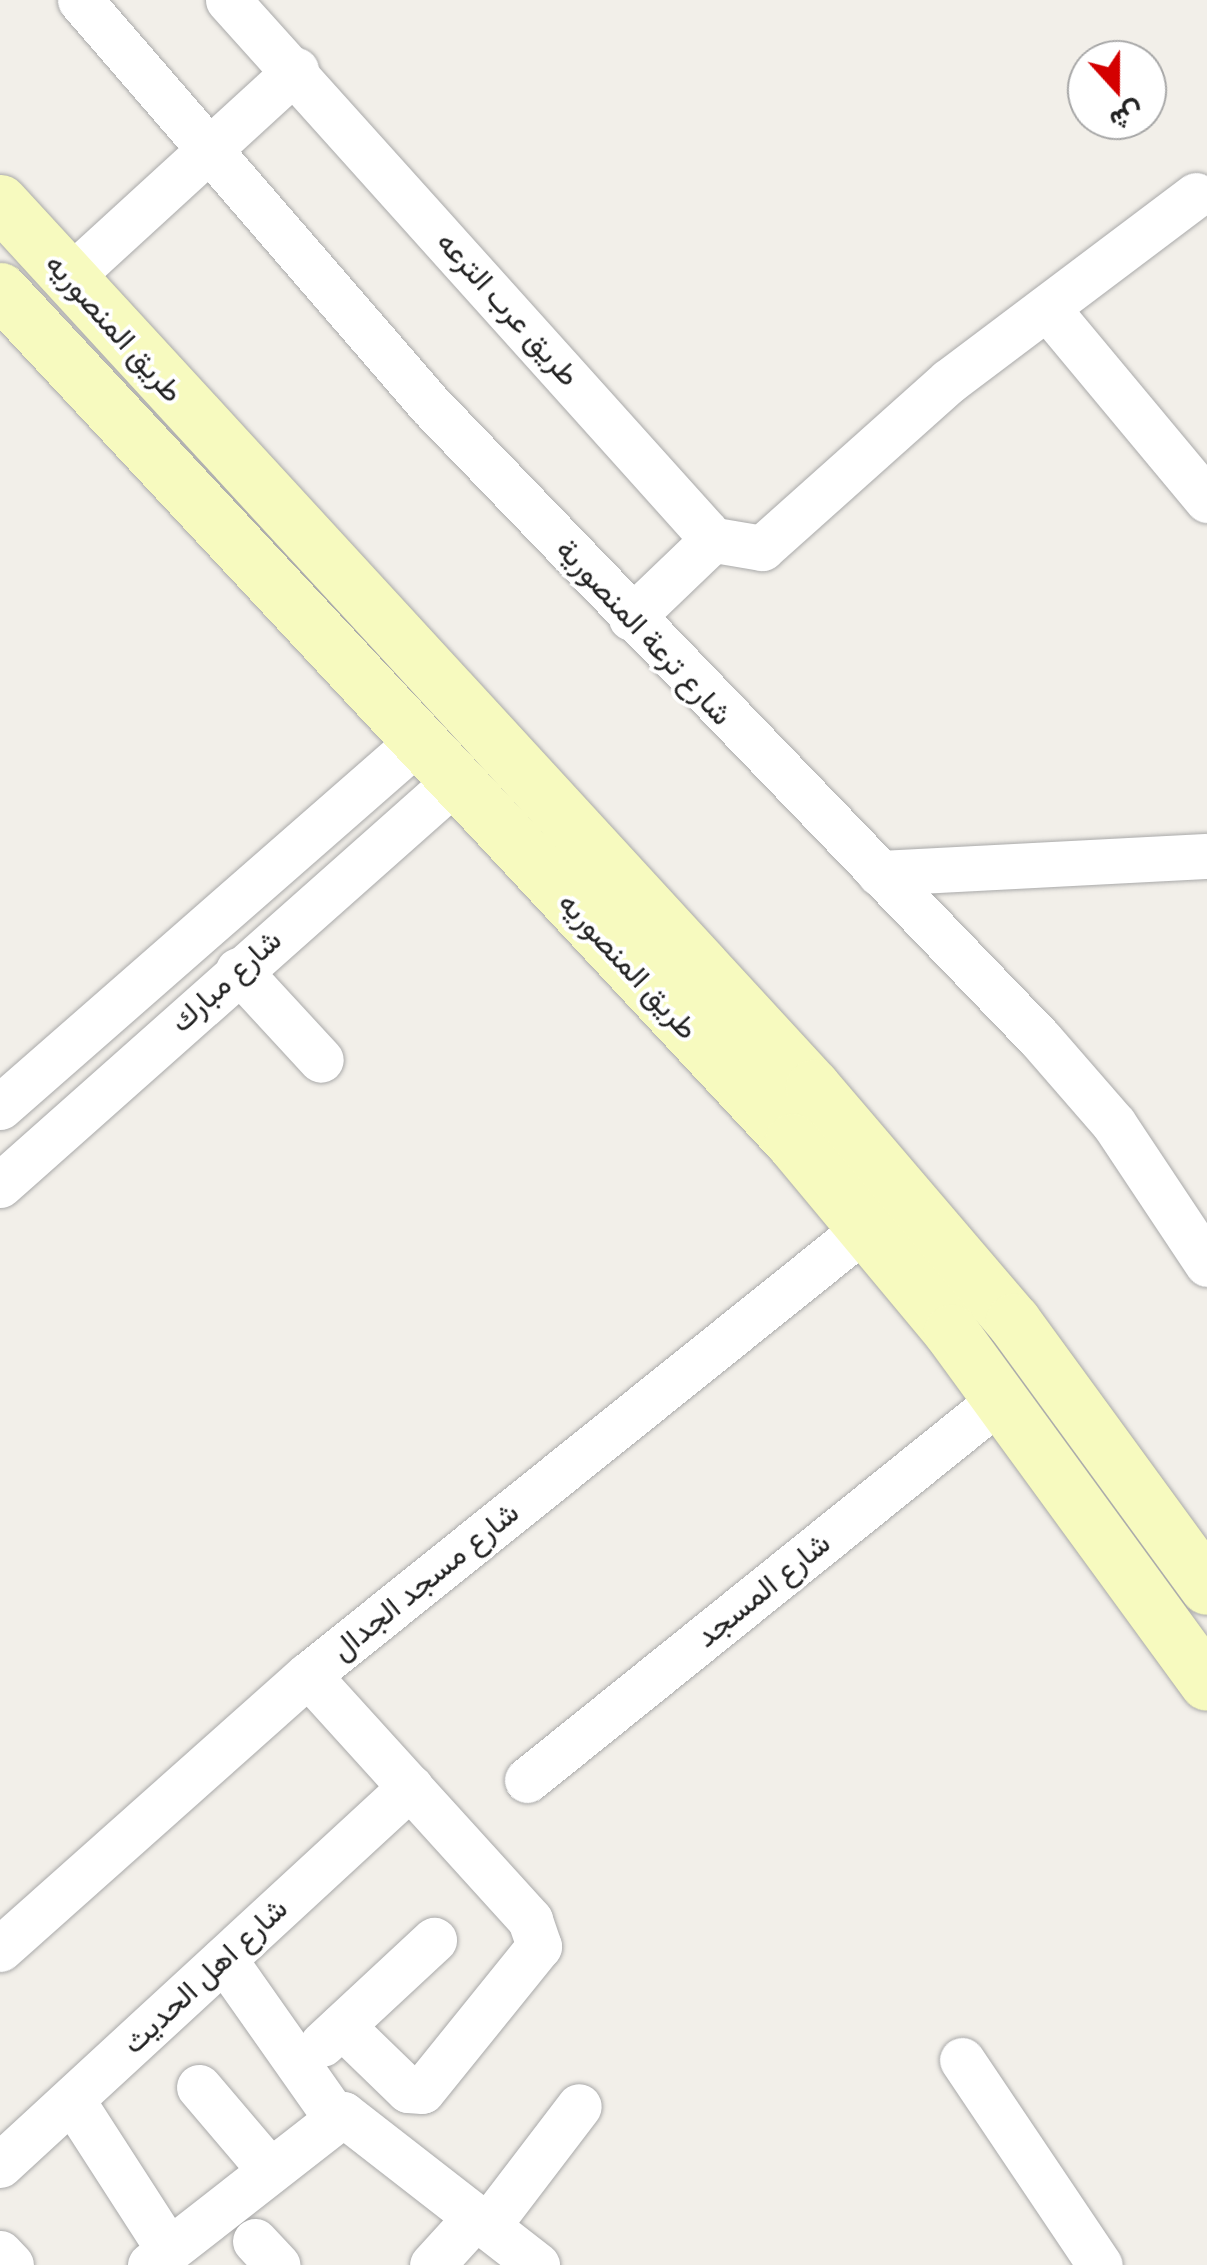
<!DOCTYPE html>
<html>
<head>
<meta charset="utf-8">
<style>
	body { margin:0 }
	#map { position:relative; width:1207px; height:2265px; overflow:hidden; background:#f2efe9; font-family:"Fira Sans Condensed",Vazirmatn,sans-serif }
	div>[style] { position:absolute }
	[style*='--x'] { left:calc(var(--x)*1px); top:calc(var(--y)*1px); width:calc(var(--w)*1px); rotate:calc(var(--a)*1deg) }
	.roads { filter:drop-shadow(0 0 2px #a9a9a9) drop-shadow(0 0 2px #a9a9a9) }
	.street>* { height:45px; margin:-22.5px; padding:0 22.5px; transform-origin:22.5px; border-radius:22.5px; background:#fff }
	.secondary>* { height:55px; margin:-27.5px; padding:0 27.5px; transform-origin:27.5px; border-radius:27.5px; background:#f7fabf }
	span { translate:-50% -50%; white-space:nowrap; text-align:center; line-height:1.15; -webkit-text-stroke:8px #fff; paint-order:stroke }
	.street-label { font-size:30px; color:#222 }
	.north { position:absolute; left:1067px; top:40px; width:100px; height:100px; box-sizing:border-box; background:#fff; border:2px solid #a7a7a7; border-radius:50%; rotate:159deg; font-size:28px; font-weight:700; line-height:40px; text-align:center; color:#222 }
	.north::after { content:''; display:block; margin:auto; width:35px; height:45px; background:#d40000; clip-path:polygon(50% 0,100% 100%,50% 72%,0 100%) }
</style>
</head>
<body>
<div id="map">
	<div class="roads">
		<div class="street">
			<div style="--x:80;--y:0;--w:535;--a:49.17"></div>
			<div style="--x:430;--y:405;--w:881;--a:46.1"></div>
			<div style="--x:1041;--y:1040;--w:111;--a:49"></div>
			<div style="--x:1114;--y:1124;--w:168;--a:56.4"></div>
			<div style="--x:228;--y:0;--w:715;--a:48.06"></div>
			<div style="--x:706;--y:532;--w:14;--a:90"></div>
			<div style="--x:706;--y:546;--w:104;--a:136.2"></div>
			<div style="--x:69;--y:278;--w:308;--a:-42.5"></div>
			<div style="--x:1047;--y:308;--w:250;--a:50.2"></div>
			<div style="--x:709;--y:539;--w:54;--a:9.6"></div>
			<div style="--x:762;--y:548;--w:251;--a:-41.8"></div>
			<div style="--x:949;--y:381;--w:309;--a:-37"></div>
			<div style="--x:879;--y:873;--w:328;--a:-3"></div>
			<div style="--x:238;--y:970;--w:122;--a:47.3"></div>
			<div style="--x:0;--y:1107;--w:554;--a:-41.2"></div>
			<div style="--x:0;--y:1185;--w:608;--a:-41.6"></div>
			<div style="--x:308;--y:1675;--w:331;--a:47.8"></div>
			<div style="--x:530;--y:1920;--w:28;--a:71"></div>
			<div style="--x:539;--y:1946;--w:186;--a:128.9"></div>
			<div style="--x:422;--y:2091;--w:14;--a:-176"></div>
			<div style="--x:408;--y:2090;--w:92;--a:-135.9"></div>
			<div style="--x:527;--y:1780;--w:605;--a:-38.82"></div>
			<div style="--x:0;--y:1949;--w:412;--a:-41.7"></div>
			<div style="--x:308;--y:1675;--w:713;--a:-38.74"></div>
			<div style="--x:224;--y:1959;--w:189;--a:54.9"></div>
			<div style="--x:322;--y:2044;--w:153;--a:-42.9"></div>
			<div style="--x:962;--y:2060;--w:247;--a:56.1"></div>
			<div style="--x:199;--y:2087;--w:105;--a:49.6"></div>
			<div style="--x:72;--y:2100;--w:177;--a:57.2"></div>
			<div style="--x:0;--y:2165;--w:558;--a:-42.67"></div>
			<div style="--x:489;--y:2224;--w:148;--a:-52.7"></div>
			<div style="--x:255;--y:2241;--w:33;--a:47"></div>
			<div style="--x:0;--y:2253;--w:16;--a:47"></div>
			<div style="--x:150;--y:2265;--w:245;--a:-38"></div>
			<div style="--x:343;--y:2114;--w:246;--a:37.9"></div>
			<div style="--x:432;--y:2265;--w:61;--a:-47.7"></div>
		</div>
		<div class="secondary">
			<div style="--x:0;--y:202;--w:1202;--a:47.43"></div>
			<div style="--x:813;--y:1087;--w:308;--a:49.5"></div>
			<div style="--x:1013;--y:1321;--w:329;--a:53.9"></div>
			<div style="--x:0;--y:290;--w:1163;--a:47.06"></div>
			<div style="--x:792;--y:1141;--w:249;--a:50.2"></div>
			<div style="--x:951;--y:1332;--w:434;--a:53.9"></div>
		</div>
	</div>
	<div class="street-label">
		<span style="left:508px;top:309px;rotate:48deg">طريق عرب الترعه</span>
		<span style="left:114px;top:328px;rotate:48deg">طريق المنصوريه</span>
		<span style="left:644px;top:632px;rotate:47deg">شارع ترعة المنصورية</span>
		<span style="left:628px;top:966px;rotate:47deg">طريق المنصوريه</span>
		<span style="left:226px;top:981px;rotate:-42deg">شارع مبارك</span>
		<span style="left:425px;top:1581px;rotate:-39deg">شارع مسجد الجدال</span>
		<span style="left:763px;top:1590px;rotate:-39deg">شارع المسجد</span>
		<span style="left:205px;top:1976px;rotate:-43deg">شارع اهل الحديث</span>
	</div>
	<div class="north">ش</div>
</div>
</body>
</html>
